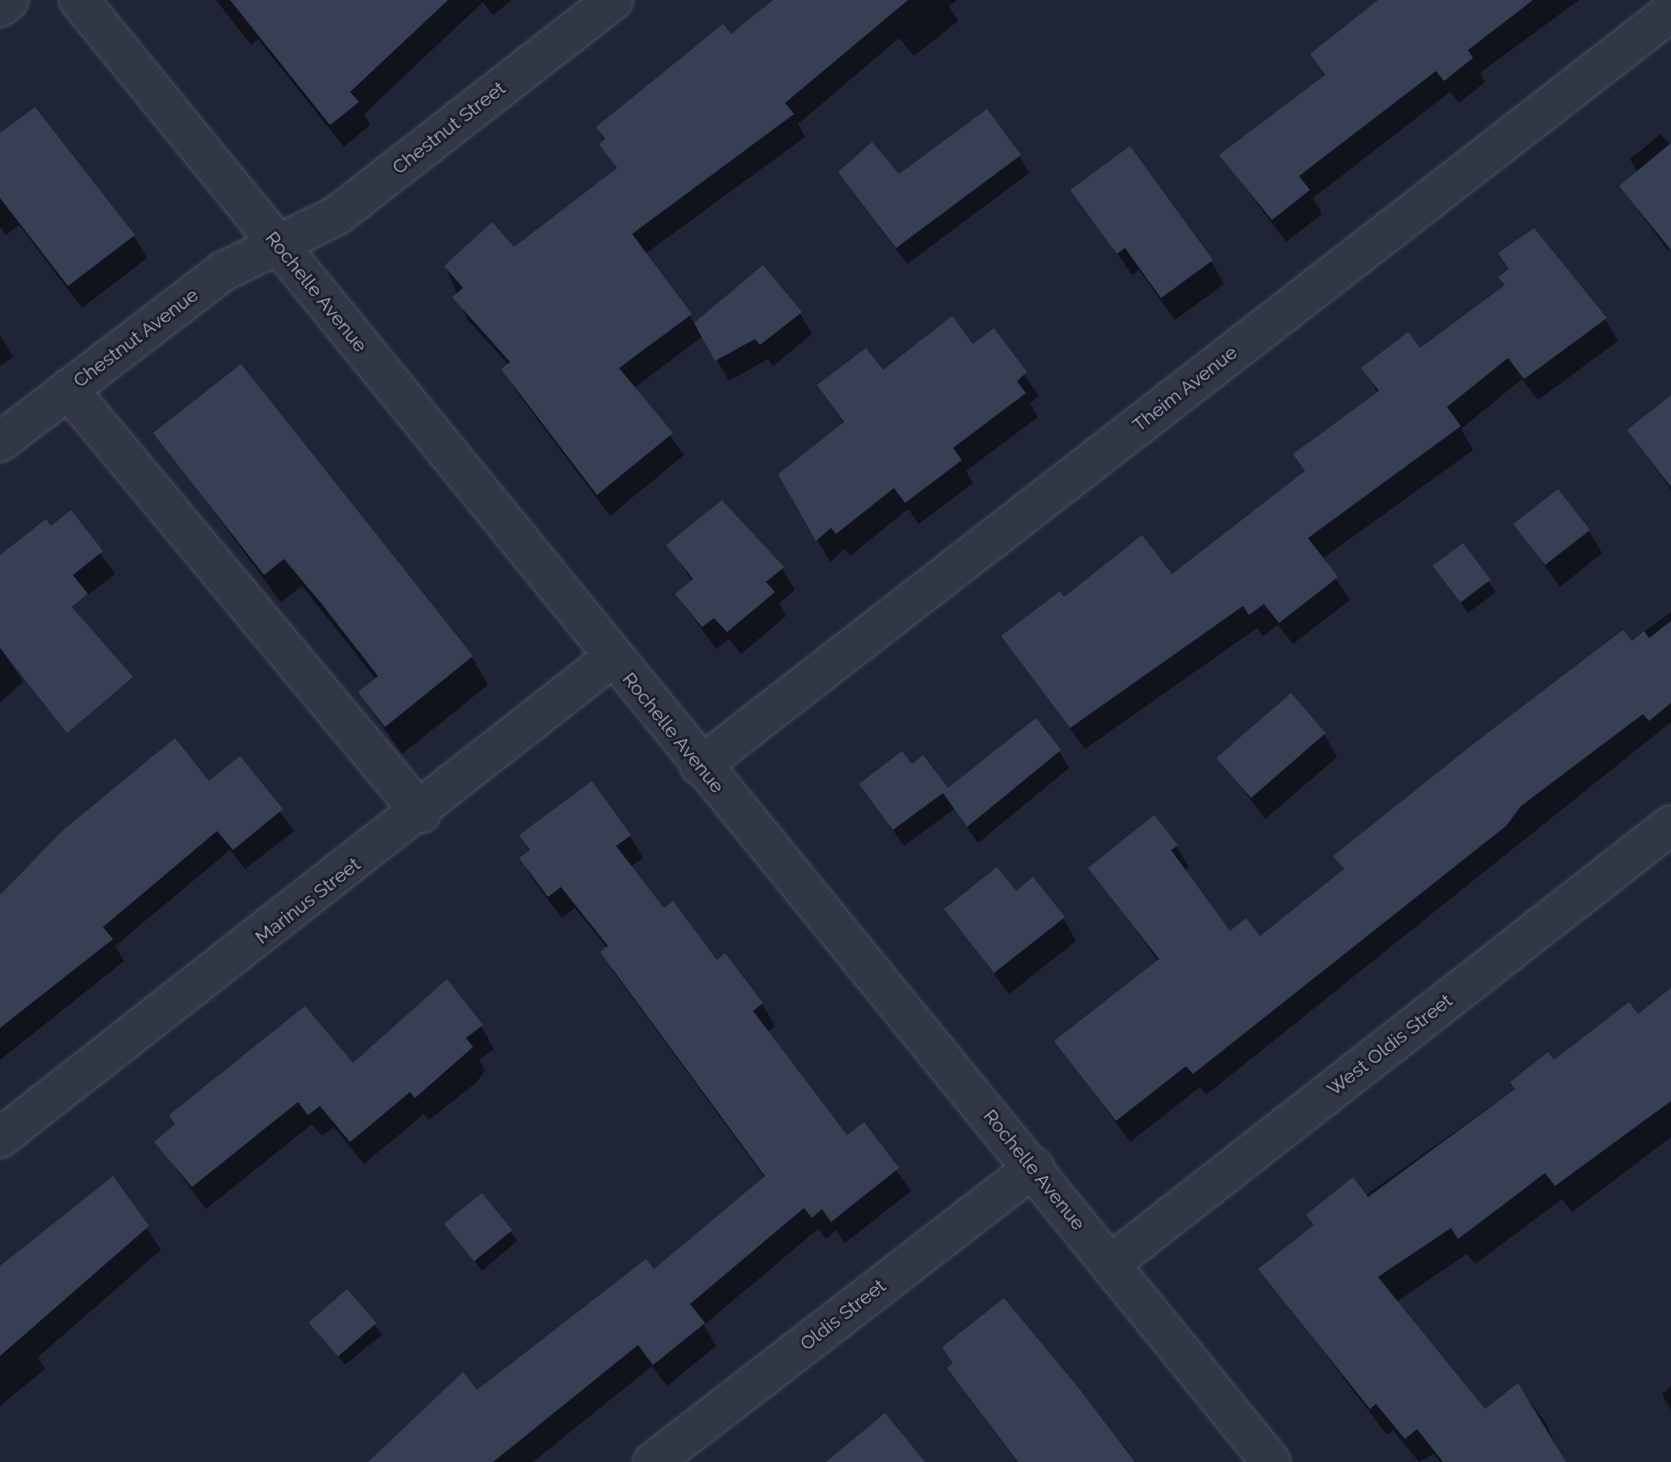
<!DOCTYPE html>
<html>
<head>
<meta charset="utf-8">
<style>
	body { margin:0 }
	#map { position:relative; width:1671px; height:1462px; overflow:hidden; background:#1f2436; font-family:Raleway,sans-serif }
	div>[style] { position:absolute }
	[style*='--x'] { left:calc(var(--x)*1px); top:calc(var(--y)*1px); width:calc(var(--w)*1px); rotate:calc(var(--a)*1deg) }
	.shadow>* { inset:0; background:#0007; transform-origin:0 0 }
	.building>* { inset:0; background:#373f54; transform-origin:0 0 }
	.roads { filter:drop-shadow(0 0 2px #4d5162) drop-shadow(0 0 2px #4d5162) }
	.minor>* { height:38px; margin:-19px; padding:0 19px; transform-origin:19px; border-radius:19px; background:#323746 }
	span { translate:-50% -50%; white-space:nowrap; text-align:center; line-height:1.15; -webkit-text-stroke:5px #181c2b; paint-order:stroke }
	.street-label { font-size:19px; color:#acb1c4 }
</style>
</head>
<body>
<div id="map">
	<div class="shadow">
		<div style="clip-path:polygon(216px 0,512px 0,493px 15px,483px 2px,364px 114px,370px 125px,344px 147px,258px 39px,251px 45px)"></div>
		<div style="clip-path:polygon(778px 0,957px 0,949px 6px,958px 21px,914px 56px,899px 38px,798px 124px,805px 137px,645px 254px,695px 324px,800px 313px,812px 334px,773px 366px,768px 359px,729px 381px,703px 336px,634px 388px,684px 455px,610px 516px,516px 391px,504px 370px,509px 365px,467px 319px,446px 267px,514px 249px,617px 170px,598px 128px)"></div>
		<div style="clip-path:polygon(1380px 0,1579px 0,1480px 73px,1485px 82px,1459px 103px,1450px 92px,1313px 198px,1322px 214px,1286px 242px,1222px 156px,1325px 77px,1312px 55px)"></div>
		<div style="clip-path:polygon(1661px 134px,1671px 146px,1669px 252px,1621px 187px,1638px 173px,1630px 159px)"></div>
		<div style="clip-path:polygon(0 135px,134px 236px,147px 258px,82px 308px,19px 225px,6px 235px,0 227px)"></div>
		<div style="clip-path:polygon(1019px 156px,1029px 173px,907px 264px,840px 173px,899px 176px)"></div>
		<div style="clip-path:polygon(1073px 190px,1211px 261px,1224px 284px,1175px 320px,1139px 270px,1132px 275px)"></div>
		<div style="clip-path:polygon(1605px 319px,1618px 341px,1538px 400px,1522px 379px,1461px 429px,1473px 450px,1322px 559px,1350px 600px,1293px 644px,1278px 625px,1263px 636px,1257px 628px,1085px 749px,1003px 636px,1064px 599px,1172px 576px,1306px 473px,1295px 454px,1378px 393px,1364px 369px,1420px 350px)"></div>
		<div style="clip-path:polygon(993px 331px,1039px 396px,1030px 403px,1038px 417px,966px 471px,973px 483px,919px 524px,908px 509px,850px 556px,845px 549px,830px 562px,781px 475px,844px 424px,819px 386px,973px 347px)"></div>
		<div style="clip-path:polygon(0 335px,13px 357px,0 366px)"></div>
		<div style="clip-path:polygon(1671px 398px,1671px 490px,1630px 431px)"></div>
		<div style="clip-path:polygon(156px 434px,472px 657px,488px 685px,402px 754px,360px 693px,376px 679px,302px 586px,281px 602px)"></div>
		<div style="clip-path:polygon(71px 513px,115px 574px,62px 615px,50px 528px)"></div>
		<div style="clip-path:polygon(1516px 525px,1589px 531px,1602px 553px,1560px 587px)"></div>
		<div style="clip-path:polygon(668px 546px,782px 568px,795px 590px,779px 603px,786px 616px,741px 654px,729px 639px,716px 649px,677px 595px,693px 582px)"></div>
		<div style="clip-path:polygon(1463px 546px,1496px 592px,1468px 613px,1442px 577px)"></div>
		<div style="clip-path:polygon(1671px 612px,1671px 722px,1206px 1095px,1200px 1087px,1130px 1142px,1056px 1041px,1159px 962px,1090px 868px,1176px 846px,1189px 867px,1184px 871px,1230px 933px,1260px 939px,1344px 871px,1336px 856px)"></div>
		<div style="clip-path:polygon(0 647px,23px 682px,0 702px)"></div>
		<div style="clip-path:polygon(1324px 734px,1337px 757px,1265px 819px,1219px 757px)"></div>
		<div style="clip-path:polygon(175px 740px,209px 783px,240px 758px,294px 831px,245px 869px,230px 850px,115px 946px,124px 961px,0 1060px,0 938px,19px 874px)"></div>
		<div style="clip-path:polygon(1059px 751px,1069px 768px,978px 843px,954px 809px,904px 846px,861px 784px,911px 766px,948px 790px)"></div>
		<div style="clip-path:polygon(521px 836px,630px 836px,643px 858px,630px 867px,664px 911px,762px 1004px,775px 1026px,767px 1032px,847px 1138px,863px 1125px,911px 1191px,845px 1243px,836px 1230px,826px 1239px,818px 1229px,704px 1325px,716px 1346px,667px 1386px,652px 1366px,533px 1462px,371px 1462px,462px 1375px,477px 1393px,653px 1272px,765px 1178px,615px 974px,602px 952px,607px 948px,575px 908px,562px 918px,534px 881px,521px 859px,530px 852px)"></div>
		<div style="clip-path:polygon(946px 909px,1063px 918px,1076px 941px,1009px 994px)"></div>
		<div style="clip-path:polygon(1671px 990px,1671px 1137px,1572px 1212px,1562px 1199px,1475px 1264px,1467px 1254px,1396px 1302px,1485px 1411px,1518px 1386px,1546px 1423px,1563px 1462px,1440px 1462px,1434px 1454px,1419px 1462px,1393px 1430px,1387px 1435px,1261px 1270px,1553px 1062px,1638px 1016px)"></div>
		<div style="clip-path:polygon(481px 1026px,494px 1049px,479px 1060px,485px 1070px,477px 1082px,429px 1120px,424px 1114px,364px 1164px,334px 1127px,322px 1136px,312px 1124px,206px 1209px,156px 1142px,353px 1065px)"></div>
		<div style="clip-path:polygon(113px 1178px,161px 1250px,38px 1357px,45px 1369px,0 1406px,0 1269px)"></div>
		<div style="clip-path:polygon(446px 1224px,511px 1231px,517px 1241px,482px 1271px)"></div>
		<div style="left:347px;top:1291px;width:56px;height:48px;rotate:51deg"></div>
		<div style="clip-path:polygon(1004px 1301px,1136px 1462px,1017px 1462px,949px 1369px)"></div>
		<div style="clip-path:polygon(1671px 1386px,1671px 1410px,1662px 1394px)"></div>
	</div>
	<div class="building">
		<div style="clip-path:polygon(230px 0,448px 0,350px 92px,359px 102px,330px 125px)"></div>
		<div style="clip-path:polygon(773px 0,908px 0,785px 103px,794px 114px,632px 234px,692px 314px,619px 368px,673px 433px,597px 495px,501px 369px,510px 362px,452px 297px,463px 288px,444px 266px,492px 222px,514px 247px,617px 168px,599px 144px,605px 139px,596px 127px,723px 24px,731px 34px)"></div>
		<div style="clip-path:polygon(1378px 0,1533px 0,1468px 50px,1473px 58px,1444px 81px,1436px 71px,1299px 176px,1310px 190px,1272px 220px,1219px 155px,1325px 75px,1310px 54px)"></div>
		<div style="clip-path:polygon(35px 107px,135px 235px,68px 286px,0 198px,0 133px)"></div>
		<div style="clip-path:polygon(987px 109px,1021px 155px,896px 248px,838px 172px,872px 142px,899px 174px)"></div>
		<div style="clip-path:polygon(1671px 143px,1671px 250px,1619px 186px)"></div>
		<div style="clip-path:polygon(1130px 146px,1213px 260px,1161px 298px,1125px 248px,1117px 254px,1070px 190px)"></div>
		<div style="clip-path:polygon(1534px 228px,1607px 318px,1524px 379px,1508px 358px,1447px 407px,1461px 426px,1308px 538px,1338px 577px,1279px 623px,1264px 604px,1249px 615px,1243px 606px,1070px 728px,1001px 636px,1060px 591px,1064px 597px,1142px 535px,1172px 574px,1305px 471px,1293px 454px,1379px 391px,1361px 368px,1408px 332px,1420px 348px,1505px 285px,1498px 277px,1509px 269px,1498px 253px)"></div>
		<div style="clip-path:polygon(763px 265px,802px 312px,760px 345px,755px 339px,715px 361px,694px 323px)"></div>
		<div style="clip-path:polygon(952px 316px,973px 344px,994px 328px,1027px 372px,1017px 381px,1026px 393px,953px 448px,962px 460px,905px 503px,894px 488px,836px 534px,831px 528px,816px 541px,778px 474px,844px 422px,817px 385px,866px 348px,883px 370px)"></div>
		<div style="clip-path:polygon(241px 364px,473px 656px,385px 727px,358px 692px,378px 676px,321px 603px,284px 559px,264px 575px,153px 433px)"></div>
		<div style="clip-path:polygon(1671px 395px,1671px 487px,1627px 430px)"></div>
		<div style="left:1558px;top:489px;width:52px;height:57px;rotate:52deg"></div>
		<div style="clip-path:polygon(722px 500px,784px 567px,766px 582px,775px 592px,727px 632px,714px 618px,702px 627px,675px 594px,693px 579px,666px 545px)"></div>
		<div style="clip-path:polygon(71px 510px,103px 551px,73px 575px,88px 594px,72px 607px,133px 677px,67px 733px,0 648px,0 555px,46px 519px,51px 526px)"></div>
		<div style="left:1463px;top:543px;width:46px;height:38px;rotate:53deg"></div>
		<div style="clip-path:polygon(1671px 621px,1671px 703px,1649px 721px,1643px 714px,1521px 806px,1506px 826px,1193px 1074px,1186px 1066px,1116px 1121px,1054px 1041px,1159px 959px,1088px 868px,1154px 815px,1178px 845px,1171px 850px,1230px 931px,1246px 918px,1260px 936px,1344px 869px,1333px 856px,1481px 738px,1623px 630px,1632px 641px,1644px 631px,1649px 638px)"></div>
		<div style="left:1291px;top:693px;width:53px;height:99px;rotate:49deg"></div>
		<div style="clip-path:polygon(1036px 718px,1061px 750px,967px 827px,943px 793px,893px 830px,859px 784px,902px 751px,912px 764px,923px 755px,948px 788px)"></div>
		<div style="clip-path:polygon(175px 738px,209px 781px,240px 756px,283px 809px,233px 850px,217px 831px,103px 927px,113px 939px,0 1028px,0 895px,62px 831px)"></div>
		<div style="clip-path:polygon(592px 781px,631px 835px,616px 846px,664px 908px,673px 901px,717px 960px,725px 953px,763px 1003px,753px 1011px,847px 1135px,864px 1122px,899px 1168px,831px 1222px,822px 1209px,812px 1218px,804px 1208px,690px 1304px,705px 1323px,653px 1365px,638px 1345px,493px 1462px,368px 1462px,463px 1372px,477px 1390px,646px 1259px,654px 1269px,765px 1176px,600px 952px,608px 946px,561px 887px,548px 897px,519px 858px,530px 850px,519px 835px)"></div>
		<div style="clip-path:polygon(997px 867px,1016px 891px,1033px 877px,1065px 917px,994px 973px,944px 909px)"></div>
		<div style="clip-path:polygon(447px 979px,483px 1025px,466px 1038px,473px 1047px,415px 1098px,410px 1092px,350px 1142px,320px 1106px,308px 1115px,298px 1102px,192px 1187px,154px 1142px,175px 1124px,169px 1115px,305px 1006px,353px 1063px)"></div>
		<div style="clip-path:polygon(1671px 988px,1671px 1101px,1555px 1186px,1545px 1173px,1458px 1239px,1451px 1228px,1378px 1277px,1485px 1409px,1518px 1383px,1566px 1462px,1443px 1462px,1417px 1429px,1405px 1439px,1376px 1404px,1370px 1409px,1258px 1269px,1314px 1225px,1306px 1215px,1353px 1177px,1368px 1197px,1515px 1089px,1510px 1082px,1548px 1052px,1554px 1060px,1629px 1002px,1638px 1014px)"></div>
		<div style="clip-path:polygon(113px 1176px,149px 1226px,0 1356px,0 1266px)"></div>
		<div style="left:482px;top:1193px;width:48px;height:49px;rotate:51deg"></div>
		<div style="left:347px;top:1289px;width:45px;height:51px;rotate:49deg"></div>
		<div style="clip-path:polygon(1004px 1298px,1077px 1386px,1135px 1462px,1018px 1462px,947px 1368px,953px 1363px,942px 1347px)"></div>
		<div style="clip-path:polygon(885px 1413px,925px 1462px,826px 1462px)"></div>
	</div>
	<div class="roads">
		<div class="minor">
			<div style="--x:79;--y:0;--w:1886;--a:50.81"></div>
			<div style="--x:0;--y:7;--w:11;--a:-38"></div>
			<div style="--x:68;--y:389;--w:552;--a:50.22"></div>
			<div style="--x:0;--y:442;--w:282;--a:-37.4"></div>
			<div style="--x:224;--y:271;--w:125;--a:-26.2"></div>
			<div style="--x:336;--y:216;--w:351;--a:-37.9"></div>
			<div style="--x:700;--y:766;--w:1229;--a:-37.83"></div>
			<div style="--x:0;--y:1138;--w:778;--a:-38.11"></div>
			<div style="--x:1110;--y:1264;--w:712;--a:-38.04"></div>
			<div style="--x:653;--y:1462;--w:482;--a:-37.7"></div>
		</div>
	</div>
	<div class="street-label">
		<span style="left:449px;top:128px;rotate:-38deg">Chestnut Street</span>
		<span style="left:316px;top:292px;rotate:51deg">Rochelle Avenue</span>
		<span style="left:136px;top:338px;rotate:-37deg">Chestnut Avenue</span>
		<span style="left:1185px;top:389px;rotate:-38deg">Theim Avenue</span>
		<span style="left:673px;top:733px;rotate:51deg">Rochelle Avenue</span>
		<span style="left:308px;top:901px;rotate:-38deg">Marinus Street</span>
		<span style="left:1390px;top:1045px;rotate:-38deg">West Oldis Street</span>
		<span style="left:1034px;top:1170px;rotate:51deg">Rochelle Avenue</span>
		<span style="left:843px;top:1315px;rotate:-38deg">Oldis Street</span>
	</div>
</div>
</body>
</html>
